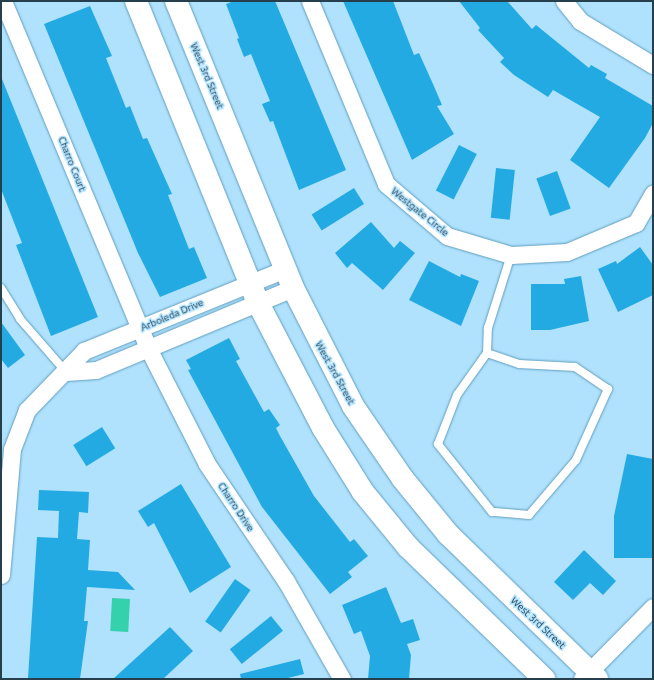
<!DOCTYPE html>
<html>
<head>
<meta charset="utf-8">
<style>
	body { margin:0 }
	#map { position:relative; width:654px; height:680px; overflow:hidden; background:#b0e2fe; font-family:Ubuntu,sans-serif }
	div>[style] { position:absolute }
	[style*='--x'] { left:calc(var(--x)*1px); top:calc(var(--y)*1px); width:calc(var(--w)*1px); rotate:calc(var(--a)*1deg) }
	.water>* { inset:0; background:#35d0ac; transform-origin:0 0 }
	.building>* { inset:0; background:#23aae3; transform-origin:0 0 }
	.roads { filter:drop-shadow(0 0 1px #609ebe) drop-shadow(0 0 1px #609ebe) }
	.service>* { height:8px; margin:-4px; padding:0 4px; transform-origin:4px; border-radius:4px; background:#fff }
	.minor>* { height:17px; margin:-8.5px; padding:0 8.5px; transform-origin:8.5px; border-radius:8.5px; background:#fff }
	.secondary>* { height:22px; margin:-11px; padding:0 11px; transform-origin:11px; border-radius:11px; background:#fff }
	span { translate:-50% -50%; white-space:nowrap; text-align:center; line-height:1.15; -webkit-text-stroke:3px #b0e2fe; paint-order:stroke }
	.street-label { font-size:10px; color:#253f4d }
	.frame { position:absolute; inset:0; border:2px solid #253f4d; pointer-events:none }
</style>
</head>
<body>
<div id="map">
	<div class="water">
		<div style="left:112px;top:598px;width:18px;height:33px;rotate:3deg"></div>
	</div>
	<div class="building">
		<div style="clip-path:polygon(234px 1px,275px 1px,346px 170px,299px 190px,273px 121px,270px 122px,262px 104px,270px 101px,251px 54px,244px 57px,237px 39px,239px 38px,226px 4px)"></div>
		<div style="clip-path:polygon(343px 1px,393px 1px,414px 55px,419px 53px,433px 84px,442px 105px,437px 106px,454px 134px,412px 160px)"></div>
		<div style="clip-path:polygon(459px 1px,507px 1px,532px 29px,536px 25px,589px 68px,591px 65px,607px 74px,605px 78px,653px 106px,653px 123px,645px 138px,609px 188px,570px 160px,600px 117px,553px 90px,548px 97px,514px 75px,500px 62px,504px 58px,478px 30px,480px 28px)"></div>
		<div style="clip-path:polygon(90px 6px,112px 56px,106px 58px,126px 108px,130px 106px,143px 139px,147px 138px,172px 194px,168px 195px,189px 249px,194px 247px,207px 278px,160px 297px,138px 253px,44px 24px)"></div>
		<div style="clip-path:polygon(2px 79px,98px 317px,51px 336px,16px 245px,22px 243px,1px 189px)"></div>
		<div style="left:459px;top:145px;width:20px;height:51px;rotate:27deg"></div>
		<div style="left:496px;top:168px;width:19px;height:50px;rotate:6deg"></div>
		<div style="left:557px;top:171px;width:40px;height:22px;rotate:70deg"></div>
		<div style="left:354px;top:188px;width:19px;height:50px;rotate:58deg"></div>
		<div style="clip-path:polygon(371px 222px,394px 248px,400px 241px,415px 253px,383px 290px,352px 263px,347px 268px,335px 253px)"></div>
		<div style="clip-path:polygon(640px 247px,653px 265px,653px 295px,618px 312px,598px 269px,616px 261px,617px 264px)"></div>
		<div style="clip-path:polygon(429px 261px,460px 277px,461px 274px,479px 281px,461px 326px,409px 300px)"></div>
		<div style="clip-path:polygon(581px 276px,589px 321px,550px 330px,531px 330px,531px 284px,565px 284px,564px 279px)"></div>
		<div style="clip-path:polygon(1px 322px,25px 355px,8px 368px,1px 359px)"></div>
		<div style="clip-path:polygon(229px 338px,240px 359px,236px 361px,264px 412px,269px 409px,280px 425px,276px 428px,280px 436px,314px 496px,350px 542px,354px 539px,368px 556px,348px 572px,352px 577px,330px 594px,262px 507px,188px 370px,191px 369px,186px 360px)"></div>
		<div style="left:102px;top:427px;width:25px;height:34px;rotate:58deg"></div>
		<div style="clip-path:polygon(627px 454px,653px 459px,653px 558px,614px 558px,614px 516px)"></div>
		<div style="clip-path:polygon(181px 484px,231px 567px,190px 593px,154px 523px,148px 527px,138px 511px)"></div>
		<div style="clip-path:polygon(39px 490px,89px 492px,88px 513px,79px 512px,77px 539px,90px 540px,88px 570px,118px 572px,135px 590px,87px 587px,84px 621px,88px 621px,80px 679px,28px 678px,37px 537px,58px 538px,59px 511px,38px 510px)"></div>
		<div style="clip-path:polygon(584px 550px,616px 581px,603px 595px,590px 583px,573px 600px,554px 582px)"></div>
		<div style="left:235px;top:579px;width:19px;height:52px;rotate:35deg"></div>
		<div style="clip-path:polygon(386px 587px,401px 623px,413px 619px,420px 640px,407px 644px,411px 655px,409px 679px,368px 679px,370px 656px,361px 631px,354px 634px,342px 605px)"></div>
		<div style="left:271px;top:616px;width:19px;height:53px;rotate:51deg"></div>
		<div style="clip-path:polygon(170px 627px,193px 651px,163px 679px,113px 679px)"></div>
		<div style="clip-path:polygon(300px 659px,304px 674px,284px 679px,241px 679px,240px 674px)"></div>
	</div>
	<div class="roads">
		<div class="service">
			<div style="--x:1;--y:288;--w:36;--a:58"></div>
			<div style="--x:20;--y:319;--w:70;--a:49"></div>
			<div style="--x:487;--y:353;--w:34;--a:19"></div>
			<div style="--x:519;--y:364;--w:56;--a:3.1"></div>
			<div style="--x:575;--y:367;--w:40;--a:34"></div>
			<div style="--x:608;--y:389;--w:78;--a:114.3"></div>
			<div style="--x:576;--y:460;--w:72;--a:130.5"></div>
			<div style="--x:529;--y:515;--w:37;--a:-175"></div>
			<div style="--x:492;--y:512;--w:87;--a:-128.5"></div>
			<div style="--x:438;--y:444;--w:53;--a:-68.8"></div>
			<div style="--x:457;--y:395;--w:52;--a:-54.5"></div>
			<div style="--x:487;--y:353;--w:25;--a:-88"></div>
			<div style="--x:488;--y:328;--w:77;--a:-72.5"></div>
		</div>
		<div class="minor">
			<div style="--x:3;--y:1;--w:376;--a:67.3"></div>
			<div style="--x:148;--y:348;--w:130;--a:63"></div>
			<div style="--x:207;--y:464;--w:141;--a:56"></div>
			<div style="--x:286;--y:581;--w:113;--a:60.3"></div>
			<div style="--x:310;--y:1;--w:198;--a:67.4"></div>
			<div style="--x:386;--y:184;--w:80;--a:40.4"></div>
			<div style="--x:447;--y:236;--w:67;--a:16.5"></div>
			<div style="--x:511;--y:255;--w:56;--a:-3.1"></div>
			<div style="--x:567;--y:252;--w:75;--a:-22.8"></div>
			<div style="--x:636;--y:223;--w:34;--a:-60"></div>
			<div style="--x:564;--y:1;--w:26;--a:51"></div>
			<div style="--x:580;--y:21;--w:85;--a:31.1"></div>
			<div style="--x:66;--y:372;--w:30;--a:-4"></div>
			<div style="--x:96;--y:370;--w:213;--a:-22.6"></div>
			<div style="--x:1;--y:575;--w:126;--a:-85"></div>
			<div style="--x:12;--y:449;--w:42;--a:-69"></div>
			<div style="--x:27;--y:410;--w:82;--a:-46"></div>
			<div style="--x:84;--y:351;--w:217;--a:-22.2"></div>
			<div style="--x:582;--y:679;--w:101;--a:-45.4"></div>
		</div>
		<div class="secondary">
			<div style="--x:136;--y:1;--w:326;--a:68"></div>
			<div style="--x:258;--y:303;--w:141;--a:62.5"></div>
			<div style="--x:323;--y:428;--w:75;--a:58"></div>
			<div style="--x:363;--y:492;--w:71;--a:50.7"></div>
			<div style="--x:408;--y:547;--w:190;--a:44.1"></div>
			<div style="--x:176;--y:1;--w:310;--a:67.8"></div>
			<div style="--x:293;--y:288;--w:132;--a:63"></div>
			<div style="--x:353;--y:406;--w:88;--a:55.6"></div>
			<div style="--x:403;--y:479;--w:71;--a:50.7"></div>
			<div style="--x:448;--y:534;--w:208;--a:44.2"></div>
		</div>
	</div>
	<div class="street-label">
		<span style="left:207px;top:76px;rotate:67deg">West 3rd Street</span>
		<span style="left:72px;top:164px;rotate:68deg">Charro Court</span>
		<span style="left:420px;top:212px;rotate:39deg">Westgate Circle</span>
		<span style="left:172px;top:315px;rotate:-23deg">Arboleda Drive</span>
		<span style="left:335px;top:373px;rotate:61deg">West 3rd Street</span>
		<span style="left:236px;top:507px;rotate:56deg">Charro Drive</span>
		<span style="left:538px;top:623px;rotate:43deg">West 3rd Street</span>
	</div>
	<div class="frame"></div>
</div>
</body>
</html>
